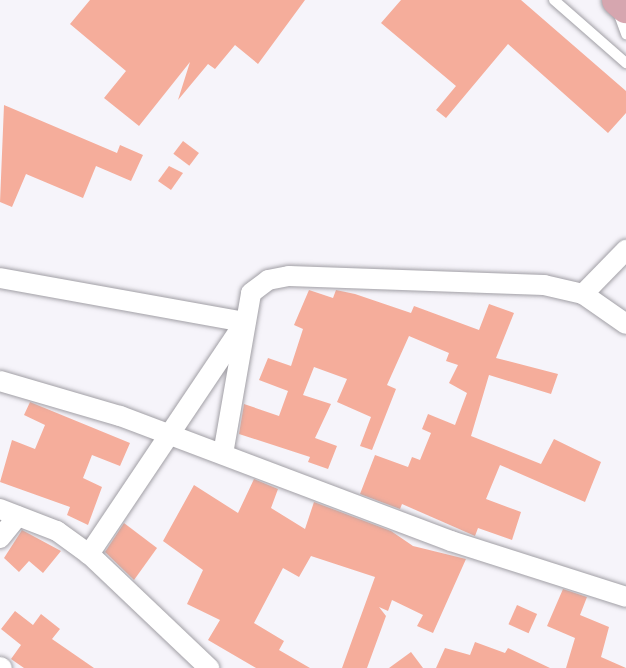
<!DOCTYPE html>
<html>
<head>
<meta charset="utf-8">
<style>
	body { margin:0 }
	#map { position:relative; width:626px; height:668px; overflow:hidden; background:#f6f4fa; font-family:"PT Sans Narrow",sans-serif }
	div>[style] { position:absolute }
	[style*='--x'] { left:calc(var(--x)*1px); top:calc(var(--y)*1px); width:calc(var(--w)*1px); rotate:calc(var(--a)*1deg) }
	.building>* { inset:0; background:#f5ad9b; transform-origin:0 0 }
	.roads { filter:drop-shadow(0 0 2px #a19fa5) drop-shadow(0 0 2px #a19fa5) }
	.service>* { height:10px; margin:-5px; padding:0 5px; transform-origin:5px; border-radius:5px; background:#fff }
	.minor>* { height:20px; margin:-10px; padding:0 10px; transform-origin:10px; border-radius:10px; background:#fff }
	.primary>* { height:32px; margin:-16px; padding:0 16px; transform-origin:16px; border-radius:16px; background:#d6a6af }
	span { translate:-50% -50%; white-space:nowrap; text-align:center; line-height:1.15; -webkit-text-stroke:4.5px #f6f4fa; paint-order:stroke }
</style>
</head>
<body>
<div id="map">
	<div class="building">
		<div style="clip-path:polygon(90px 0,305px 0,258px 64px,235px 45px,215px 69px,208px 64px,178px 100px,190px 62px,139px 126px,104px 98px,126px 71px,70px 24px)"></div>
		<div style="clip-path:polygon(401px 0,521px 0,626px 91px,626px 113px,608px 133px,508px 44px,446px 118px,436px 110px,456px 86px,381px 23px)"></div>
		<div style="clip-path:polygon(4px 105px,117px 153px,120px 145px,143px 155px,131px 181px,96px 166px,83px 198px,26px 174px,12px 207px,0 202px)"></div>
		<div style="left:183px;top:141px;width:20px;height:16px;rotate:37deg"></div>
		<div style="clip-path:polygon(169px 166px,183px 173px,171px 190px,158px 181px)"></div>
		<div style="clip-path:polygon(309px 290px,333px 298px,336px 290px,355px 294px,411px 313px,414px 306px,479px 330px,489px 304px,514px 313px,496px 358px,558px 374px,551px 394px,489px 375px,471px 436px,541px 464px,554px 439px,601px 462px,585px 502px,500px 465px,486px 499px,521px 512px,512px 540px,478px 528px,475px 536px,402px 504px,400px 509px,360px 494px,375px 455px,408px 467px,412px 457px,420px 460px,431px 433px,422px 429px,428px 414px,455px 425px,467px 393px,449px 383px,458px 365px,446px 361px,449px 353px,409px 336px,387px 385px,396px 389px,372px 450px,360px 446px,371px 417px,337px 402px,347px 379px,314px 367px,303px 395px,331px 404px,315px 438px,337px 446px,328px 469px,308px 462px,310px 457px,239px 434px,244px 404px,279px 416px,288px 391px,259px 380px,268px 358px,291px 366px,303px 329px,294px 325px)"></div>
		<div style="clip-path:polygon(30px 402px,130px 443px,120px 466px,92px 455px,83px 478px,102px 487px,88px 525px,67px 515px,70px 507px,0 482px,12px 440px,35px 449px,45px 425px,24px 415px)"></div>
		<div style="clip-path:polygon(254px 479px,278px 489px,271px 508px,305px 529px,314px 502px,391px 531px,413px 546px,466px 559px,433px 633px,417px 626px,423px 615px,392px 600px,388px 611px,379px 607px,386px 616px,367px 668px,342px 668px,375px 577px,311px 556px,299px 577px,283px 568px,254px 623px,284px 641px,279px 650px,310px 668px,256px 668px,208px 640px,220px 620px,187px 604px,203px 570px,163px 541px,194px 485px,238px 513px)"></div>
		<div style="clip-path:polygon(124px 523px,157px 548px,134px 580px,105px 552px)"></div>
		<div style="clip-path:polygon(22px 530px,61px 551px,43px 573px,29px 561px,19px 572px,4px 558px)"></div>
		<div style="clip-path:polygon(563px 589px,587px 597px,580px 615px,609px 627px,601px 657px,626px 668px,566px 668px,575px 638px,547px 626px)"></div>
		<div style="left:517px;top:605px;width:22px;height:21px;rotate:24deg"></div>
		<div style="clip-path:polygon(15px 611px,33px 625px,41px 614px,60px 629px,52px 639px,94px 668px,24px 668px,11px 659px,21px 645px,1px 629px)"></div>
		<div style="clip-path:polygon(475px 642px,505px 653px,508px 648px,550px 668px,436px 668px,445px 648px,470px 655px)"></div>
		<div style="clip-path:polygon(411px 652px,423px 668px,389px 668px)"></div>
	</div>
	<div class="roads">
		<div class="service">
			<div style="--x:554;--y:0;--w:96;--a:41.2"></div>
			<div style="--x:617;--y:9;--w:27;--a:70"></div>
		</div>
		<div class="minor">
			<div style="--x:0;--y:278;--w:249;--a:10.2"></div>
			<div style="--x:245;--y:322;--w:280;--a:123.9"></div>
			<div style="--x:583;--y:294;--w:62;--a:-45.7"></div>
			<div style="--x:0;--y:381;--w:125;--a:16.3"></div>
			<div style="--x:120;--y:416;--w:354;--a:20.7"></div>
			<div style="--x:451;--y:541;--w:184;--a:17.7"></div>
			<div style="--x:223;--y:454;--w:163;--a:-80.1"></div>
			<div style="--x:251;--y:293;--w:21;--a:-37"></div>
			<div style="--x:268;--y:280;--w:21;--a:-11"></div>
			<div style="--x:289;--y:276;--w:255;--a:2"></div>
			<div style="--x:544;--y:285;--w:40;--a:13"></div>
			<div style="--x:583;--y:294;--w:52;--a:34.9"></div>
			<div style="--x:0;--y:509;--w:61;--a:21.1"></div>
			<div style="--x:57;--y:531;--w:39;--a:36"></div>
			<div style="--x:89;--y:554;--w:166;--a:43.5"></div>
			<div style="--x:0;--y:538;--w:28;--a:-51"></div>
			<div style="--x:0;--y:667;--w:2;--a:27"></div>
		</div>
		<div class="primary">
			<div style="--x:618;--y:0;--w:11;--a:41"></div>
		</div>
	</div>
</div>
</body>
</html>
